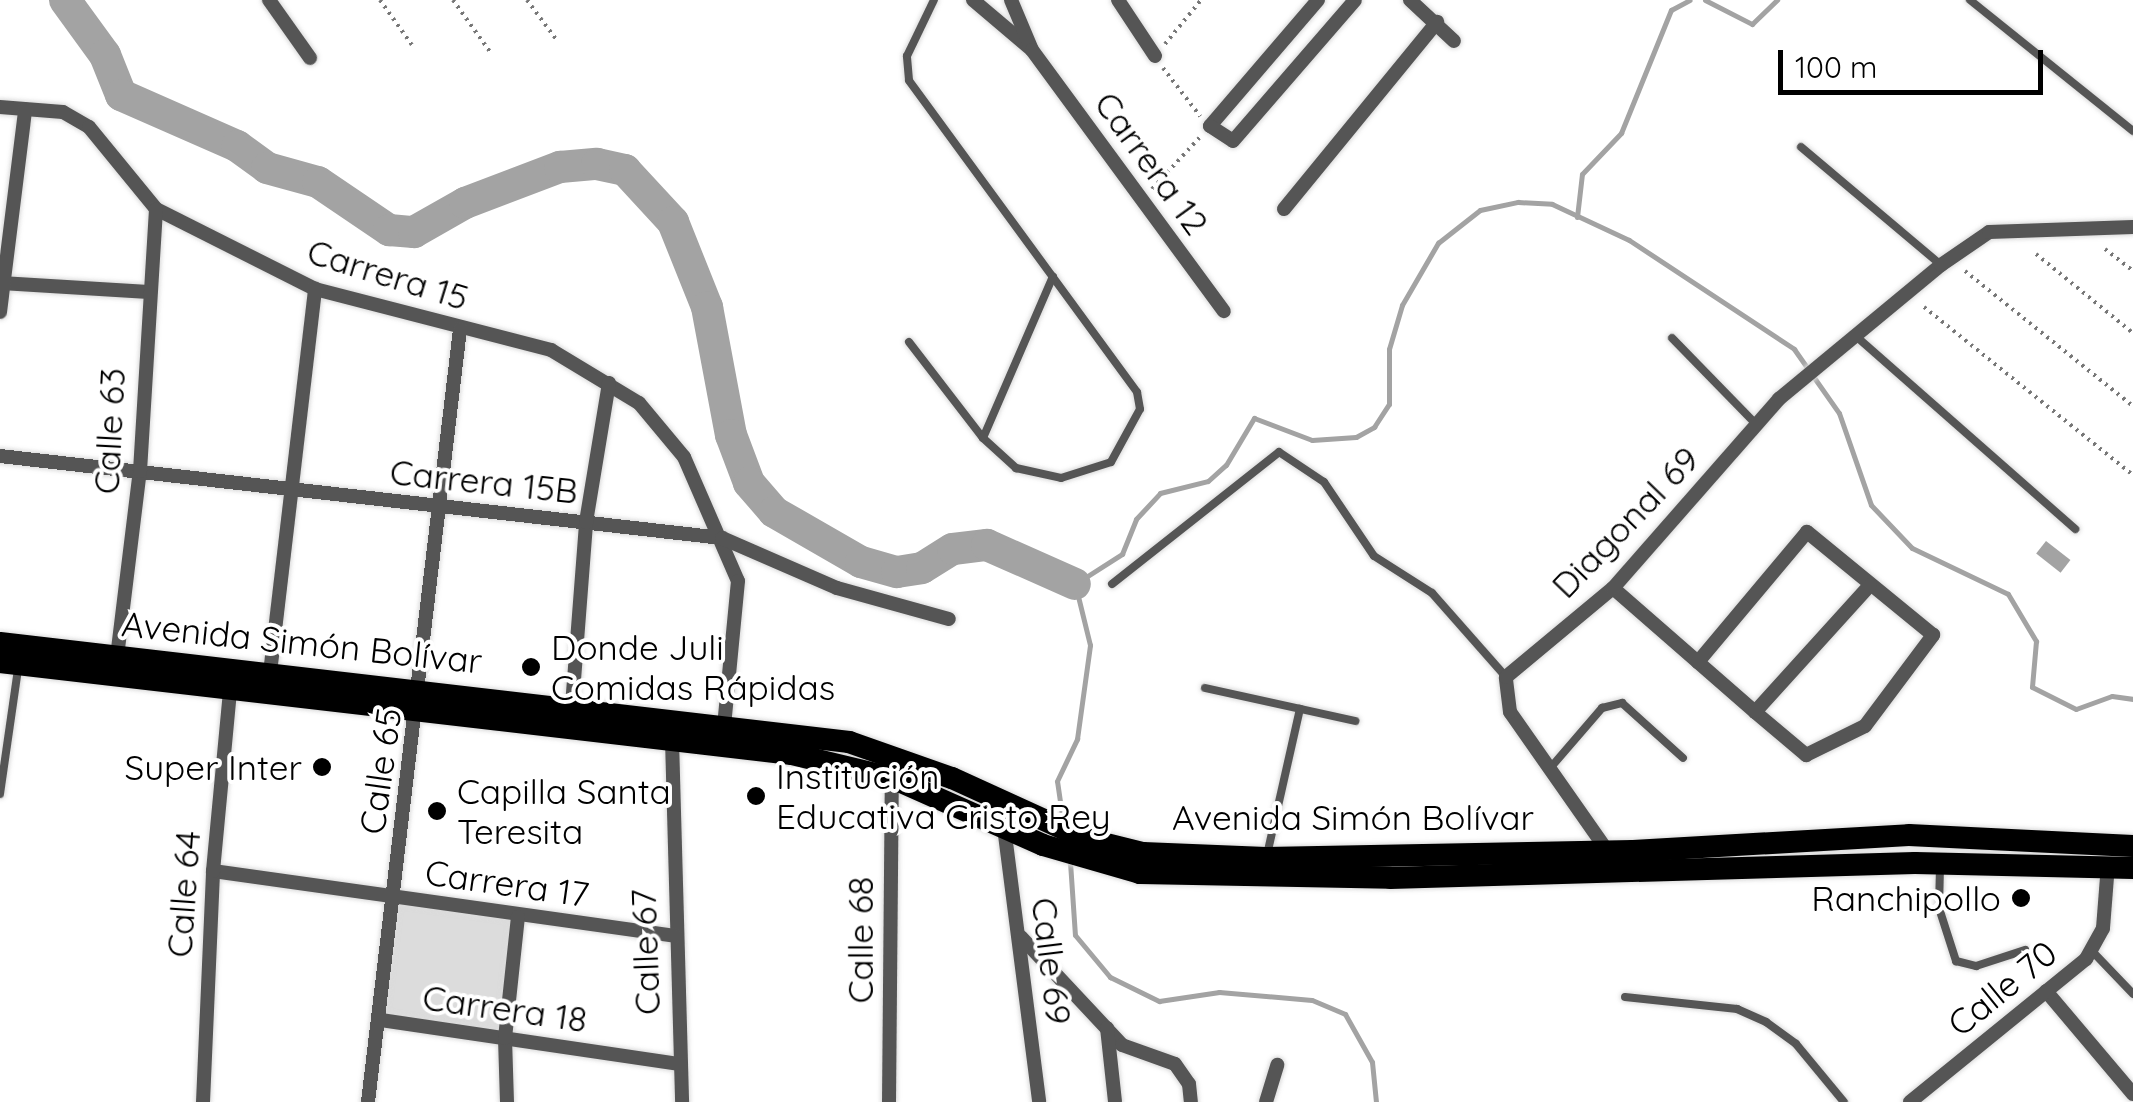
<!DOCTYPE html>
<html>
<head>
<meta charset="utf-8">
<style>
	body { margin:0 }
	#map { position:relative; width:2133px; height:1102px; overflow:hidden; background:#fff; font-family:Quicksand,sans-serif }
	div>[style] { position:absolute }
	[style*='--x'] { left:calc(var(--x)*1px); top:calc(var(--y)*1px); width:calc(var(--w)*1px); rotate:calc(var(--a)*1deg) }
	.green>* { inset:0; background:#dcdcdc; transform-origin:0 0 }
	.water>* { inset:0; background:#a3a3a3; transform-origin:0 0 }
	.stream>* { height:5px; margin:-2.5px; padding:0 2.5px; transform-origin:2.5px; border-radius:2.5px; background:#a3a3a3 }
	.river>* { height:32px; margin:-16px; padding:0 16px; transform-origin:16px; border-radius:16px; background:#a3a3a3 }
	.path>* { height:4px; margin-top:-2px; transform-origin:0; background:repeating-linear-gradient(90deg,#777 0 2.5px,transparent 0 7.5px) }
	.roads { filter:drop-shadow(0 0 2px #dbdbdb) drop-shadow(0 0 2px #dbdbdb) }
	.lane>* { height:8px; margin:-4px; padding:0 4px; transform-origin:4px; border-radius:4px; background:#555 }
	.street>* { height:14px; margin:-7px; padding:0 7px; transform-origin:7px; border-radius:7px; background:#555 }
	.primary>* { height:22px; margin:-11px; padding:0 11px; transform-origin:11px; border-radius:11px; background:#000 }
	.dots>* { width:28px; height:28px; translate:-50% -50%; box-sizing:border-box; border:5px solid #fff; border-radius:50% }
	span { translate:-50% -50%; white-space:nowrap; text-align:center; line-height:1.15; -webkit-text-stroke:8px #fff; paint-order:stroke }
	.street-label { font-size:35px; color:#000 }
	.poi-label { font-size:35px; color:#000 }
	.left { translate:0 -50%; text-align:left }
	.right { translate:-100% -50%; text-align:right }
	.scale { position:absolute; left:1778px; top:50px; width:265px; height:45px; box-sizing:border-box; border:5px solid #000; border-top:0; padding-left:12px; font-size:30px; line-height:35px; white-space:nowrap; color:#000; -webkit-text-stroke:8px #fff; paint-order:stroke }
</style>
</head>
<body>
<div id="map">
	<div class="green">
		<div style="left:393px;top:897px;width:127px;height:124px;rotate:9deg"></div>
	</div>
	<div class="water">
		<div style="left:2046px;top:541px;width:31px;height:16px;rotate:38deg"></div>
	</div>
	<div class="stream">
		<div style="--x:1705;--y:0;--w:53;--a:27.1"></div>
		<div style="--x:1752;--y:24;--w:35;--a:-44"></div>
		<div style="--x:1577;--y:217;--w:43;--a:-83.4"></div>
		<div style="--x:1582;--y:174;--w:57;--a:-46.4"></div>
		<div style="--x:1621;--y:133;--w:133;--a:-67.9"></div>
		<div style="--x:1671;--y:10;--w:21;--a:-28"></div>
		<div style="--x:1063;--y:822;--w:41;--a:-98.3"></div>
		<div style="--x:1057;--y:781;--w:47;--a:-64.5"></div>
		<div style="--x:1077;--y:739;--w:95;--a:-82.1"></div>
		<div style="--x:1090;--y:645;--w:63;--a:-103.8"></div>
		<div style="--x:1075;--y:584;--w:56;--a:-32.6"></div>
		<div style="--x:1122;--y:554;--w:38;--a:-68"></div>
		<div style="--x:1136;--y:519;--w:35;--a:-47"></div>
		<div style="--x:1160;--y:493;--w:49;--a:-14"></div>
		<div style="--x:1208;--y:481;--w:24;--a:-42"></div>
		<div style="--x:1226;--y:465;--w:55;--a:-59.2"></div>
		<div style="--x:1254;--y:418;--w:62;--a:20.8"></div>
		<div style="--x:1312;--y:440;--w:44;--a:-3.9"></div>
		<div style="--x:1356;--y:437;--w:21;--a:-29"></div>
		<div style="--x:1374;--y:427;--w:27;--a:-57"></div>
		<div style="--x:1389;--y:404;--w:55;--a:-90"></div>
		<div style="--x:1389;--y:349;--w:46;--a:-73.5"></div>
		<div style="--x:1402;--y:305;--w:72;--a:-59.9"></div>
		<div style="--x:1438;--y:243;--w:53;--a:-38.2"></div>
		<div style="--x:1480;--y:210;--w:39;--a:-12"></div>
		<div style="--x:1518;--y:202;--w:34;--a:3"></div>
		<div style="--x:1552;--y:204;--w:85;--a:25.1"></div>
		<div style="--x:1629;--y:240;--w:198;--a:33.4"></div>
		<div style="--x:1794;--y:349;--w:78;--a:54.9"></div>
		<div style="--x:1839;--y:413;--w:97;--a:70.8"></div>
		<div style="--x:1871;--y:505;--w:59;--a:46.4"></div>
		<div style="--x:1912;--y:548;--w:106;--a:25.6"></div>
		<div style="--x:2008;--y:594;--w:55;--a:59.2"></div>
		<div style="--x:2036;--y:641;--w:46;--a:95"></div>
		<div style="--x:2032;--y:687;--w:49;--a:26.6"></div>
		<div style="--x:2076;--y:709;--w:38;--a:-20"></div>
		<div style="--x:2112;--y:696;--w:21;--a:8"></div>
		<div style="--x:1070;--y:862;--w:73;--a:86.1"></div>
		<div style="--x:1075;--y:935;--w:55;--a:50.2"></div>
		<div style="--x:1110;--y:977;--w:55;--a:26.1"></div>
		<div style="--x:1159;--y:1001;--w:61;--a:-8.5"></div>
		<div style="--x:1219;--y:992;--w:93;--a:4.9"></div>
		<div style="--x:1312;--y:1000;--w:36;--a:23"></div>
		<div style="--x:1345;--y:1014;--w:55;--a:60.6"></div>
		<div style="--x:1372;--y:1062;--w:40;--a:84.3"></div>
	</div>
	<div class="river">
		<div style="--x:65;--y:0;--w:68;--a:54"></div>
		<div style="--x:105;--y:55;--w:43;--a:68.2"></div>
		<div style="--x:121;--y:95;--w:127;--a:23.7"></div>
		<div style="--x:237;--y:146;--w:37;--a:36"></div>
		<div style="--x:267;--y:168;--w:53;--a:15.4"></div>
		<div style="--x:318;--y:182;--w:86;--a:34.1"></div>
		<div style="--x:389;--y:230;--w:25;--a:5"></div>
		<div style="--x:414;--y:232;--w:59;--a:-29.6"></div>
		<div style="--x:465;--y:203;--w:102;--a:-20.8"></div>
		<div style="--x:560;--y:167;--w:37;--a:-5"></div>
		<div style="--x:597;--y:164;--w:29;--a:12"></div>
		<div style="--x:625;--y:170;--w:71;--a:47.3"></div>
		<div style="--x:673;--y:222;--w:92;--a:68.2"></div>
		<div style="--x:707;--y:307;--w:130;--a:79.4"></div>
		<div style="--x:731;--y:435;--w:51;--a:69.4"></div>
		<div style="--x:749;--y:483;--w:38;--a:49"></div>
		<div style="--x:774;--y:512;--w:100;--a:29.9"></div>
		<div style="--x:861;--y:562;--w:37;--a:16"></div>
		<div style="--x:897;--y:572;--w:25;--a:-9"></div>
		<div style="--x:922;--y:568;--w:36;--a:-32"></div>
		<div style="--x:953;--y:549;--w:34;--a:-7"></div>
		<div style="--x:987;--y:545;--w:96;--a:23.9"></div>
	</div>
	<div class="path">
		<div style="--x:380;--y:0;--w:55;--a:54.6"></div>
		<div style="--x:453;--y:0;--w:65;--a:54.4"></div>
		<div style="--x:527;--y:0;--w:49;--a:53.4"></div>
		<div style="--x:1165;--y:44;--w:57;--a:-50.7"></div>
		<div style="--x:1163;--y:68;--w:61;--a:52.4"></div>
		<div style="--x:1152;--y:189;--w:71;--a:-47.3"></div>
		<div style="--x:2105;--y:249;--w:36;--a:38"></div>
		<div style="--x:2036;--y:254;--w:125;--a:39.2"></div>
		<div style="--x:1965;--y:271;--w:216;--a:38.8"></div>
		<div style="--x:1924;--y:307;--w:268;--a:38.8"></div>
	</div>
	<div class="roads">
		<div class="lane">
			<div style="--x:1970;--y:0;--w:209;--a:38.8"></div>
			<div style="--x:1801;--y:147;--w:183;--a:40.1"></div>
			<div style="--x:1672;--y:338;--w:122;--a:45.7"></div>
			<div style="--x:1859;--y:339;--w:288;--a:41.3"></div>
			<div style="--x:909;--y:342;--w:121;--a:52.4"></div>
			<div style="--x:983;--y:438;--w:45;--a:42.3"></div>
			<div style="--x:1016;--y:468;--w:46;--a:12.5"></div>
			<div style="--x:1061;--y:478;--w:52;--a:-17.7"></div>
			<div style="--x:1111;--y:462;--w:60;--a:-61.3"></div>
			<div style="--x:1140;--y:409;--w:17;--a:-100"></div>
			<div style="--x:1137;--y:392;--w:386;--a:-126.2"></div>
			<div style="--x:909;--y:80;--w:24;--a:-95"></div>
			<div style="--x:907;--y:56;--w:62;--a:-64.3"></div>
			<div style="--x:983;--y:438;--w:176;--a:-66.6"></div>
			<div style="--x:1112;--y:584;--w:213;--a:-38.3"></div>
			<div style="--x:1279;--y:452;--w:54;--a:33.7"></div>
			<div style="--x:1324;--y:482;--w:89;--a:56"></div>
			<div style="--x:1374;--y:556;--w:69;--a:32.5"></div>
			<div style="--x:1432;--y:593;--w:112;--a:48.6"></div>
			<div style="--x:1205;--y:688;--w:154;--a:12.4"></div>
			<div style="--x:1552;--y:766;--w:77;--a:-49.2"></div>
			<div style="--x:1602;--y:708;--w:21;--a:-14"></div>
			<div style="--x:1622;--y:703;--w:82;--a:42"></div>
			<div style="--x:0;--y:794;--w:126;--a:-81.8"></div>
			<div style="--x:1267;--y:855;--w:150;--a:-77.3"></div>
			<div style="--x:1940;--y:867;--w:41;--a:91.4"></div>
			<div style="--x:1939;--y:908;--w:56;--a:72.2"></div>
			<div style="--x:1956;--y:961;--w:21;--a:14"></div>
			<div style="--x:1976;--y:966;--w:52;--a:-18.1"></div>
			<div style="--x:2091;--y:950;--w:61;--a:46.3"></div>
			<div style="--x:1625;--y:997;--w:113;--a:6.1"></div>
			<div style="--x:1737;--y:1009;--w:32;--a:24"></div>
			<div style="--x:1766;--y:1022;--w:37;--a:36"></div>
			<div style="--x:1796;--y:1044;--w:75;--a:50.4"></div>
		</div>
		<div class="street">
			<div style="--x:269;--y:0;--w:71;--a:54.7"></div>
			<div style="--x:973;--y:0;--w:76;--a:40.2"></div>
			<div style="--x:1011;--y:0;--w:54;--a:67.2"></div>
			<div style="--x:1032;--y:50;--w:324;--a:53.7"></div>
			<div style="--x:1118;--y:0;--w:67;--a:56.5"></div>
			<div style="--x:1318;--y:0;--w:166;--a:130.6"></div>
			<div style="--x:1210;--y:126;--w:27;--a:33"></div>
			<div style="--x:1233;--y:141;--w:186;--a:-49.1"></div>
			<div style="--x:1410;--y:0;--w:60;--a:43"></div>
			<div style="--x:0;--y:107;--w:63;--a:4.5"></div>
			<div style="--x:63;--y:112;--w:30;--a:30"></div>
			<div style="--x:89;--y:127;--w:106;--a:50.7"></div>
			<div style="--x:156;--y:209;--w:178;--a:26.7"></div>
			<div style="--x:315;--y:289;--w:244;--a:14.5"></div>
			<div style="--x:551;--y:350;--w:103;--a:31.1"></div>
			<div style="--x:639;--y:403;--w:70;--a:50.2"></div>
			<div style="--x:684;--y:457;--w:135;--a:66.5"></div>
			<div style="--x:738;--y:581;--w:146;--a:95.5"></div>
			<div style="--x:1284;--y:209;--w:242;--a:-50.7"></div>
			<div style="--x:0;--y:283;--w:146;--a:3.5"></div>
			<div style="--x:0;--y:312;--w:204;--a:-82.9"></div>
			<div style="--x:0;--y:456;--w:727;--a:6.48"></div>
			<div style="--x:722;--y:538;--w:125;--a:23.5"></div>
			<div style="--x:837;--y:588;--w:116;--a:15.5"></div>
			<div style="--x:1613;--y:588;--w:189;--a:41.1"></div>
			<div style="--x:1755;--y:712;--w:67;--a:40.1"></div>
			<div style="--x:1806;--y:755;--w:66;--a:-26.2"></div>
			<div style="--x:1865;--y:726;--w:114;--a:-53.2"></div>
			<div style="--x:1933;--y:635;--w:163;--a:-140.7"></div>
			<div style="--x:1807;--y:532;--w:170;--a:130"></div>
			<div style="--x:117;--y:657;--w:187;--a:-83"></div>
			<div style="--x:140;--y:471;--w:262;--a:-86.5"></div>
			<div style="--x:270;--y:673;--w:387;--a:-83.3"></div>
			<div style="--x:572;--y:706;--w:185;--a:-85.6"></div>
			<div style="--x:586;--y:522;--w:141;--a:-80.6"></div>
			<div style="--x:1755;--y:712;--w:171;--a:-47.8"></div>
			<div style="--x:672;--y:740;--w:362;--a:88.4"></div>
			<div style="--x:1004;--y:827;--w:277;--a:82.7"></div>
			<div style="--x:1606;--y:849;--w:167;--a:-125"></div>
			<div style="--x:1510;--y:712;--w:35;--a:-97"></div>
			<div style="--x:1506;--y:677;--w:139;--a:-39.8"></div>
			<div style="--x:1613;--y:588;--w:252;--a:-48.7"></div>
			<div style="--x:1779;--y:399;--w:210;--a:-39.6"></div>
			<div style="--x:1941;--y:265;--w:58;--a:-34.5"></div>
			<div style="--x:1989;--y:232;--w:144;--a:-2"></div>
			<div style="--x:213;--y:871;--w:465;--a:8"></div>
			<div style="--x:1021;--y:937;--w:148;--a:46.9"></div>
			<div style="--x:1122;--y:1045;--w:56;--a:19.7"></div>
			<div style="--x:1175;--y:1064;--w:24;--a:55"></div>
			<div style="--x:1189;--y:1084;--w:18;--a:84"></div>
			<div style="--x:2046;--y:991;--w:135;--a:49.8"></div>
			<div style="--x:381;--y:1020;--w:302;--a:8.4"></div>
			<div style="--x:1107;--y:1028;--w:74;--a:83.8"></div>
			<div style="--x:203;--y:1102;--w:231;--a:-87.5"></div>
			<div style="--x:213;--y:871;--w:182;--a:-84.6"></div>
			<div style="--x:368;--y:1102;--w:778;--a:-83.21"></div>
			<div style="--x:507;--y:1102;--w:64;--a:-91.8"></div>
			<div style="--x:505;--y:1038;--w:122;--a:-83.9"></div>
			<div style="--x:889;--y:1102;--w:324;--a:-89.5"></div>
			<div style="--x:1266;--y:1102;--w:39;--a:-73"></div>
			<div style="--x:1910;--y:1102;--w:227;--a:-39.1"></div>
			<div style="--x:2086;--y:959;--w:35;--a:-61"></div>
			<div style="--x:2103;--y:928;--w:64;--a:-85.5"></div>
		</div>
		<div class="primary">
			<div style="--x:0;--y:643;--w:855;--a:6.65"></div>
			<div style="--x:849;--y:742;--w:109;--a:19.3"></div>
			<div style="--x:952;--y:778;--w:147;--a:24.5"></div>
			<div style="--x:1086;--y:839;--w:59;--a:13.8"></div>
			<div style="--x:1143;--y:853;--w:123;--a:2.3"></div>
			<div style="--x:1266;--y:858;--w:367;--a:-1.1"></div>
			<div style="--x:1633;--y:851;--w:276;--a:-3.3"></div>
			<div style="--x:1909;--y:835;--w:224;--a:2.8"></div>
			<div style="--x:0;--y:662;--w:797;--a:6.63"></div>
			<div style="--x:792;--y:754;--w:103;--a:13.5"></div>
			<div style="--x:892;--y:778;--w:165;--a:23.9"></div>
			<div style="--x:1043;--y:845;--w:101;--a:16.1"></div>
			<div style="--x:1140;--y:873;--w:250;--a:1.1"></div>
			<div style="--x:1390;--y:878;--w:525;--a:-1.64"></div>
			<div style="--x:1915;--y:863;--w:218;--a:1.3"></div>
		</div>
	</div>
	<div class="dots">
		<div style="left:531px;top:667px;background:#000"></div>
		<div style="left:322px;top:767px;background:#000"></div>
		<div style="left:756px;top:796px;background:#000"></div>
		<div style="left:437px;top:811px;background:#000"></div>
		<div style="left:2021px;top:898px;background:#000"></div>
	</div>
	<div class="street-label">
		<span style="left:1152px;top:163px;rotate:54deg">Carrera 12</span>
		<span style="left:388px;top:274px;rotate:17deg">Carrera 15</span>
		<span style="left:109px;top:431px;rotate:-87deg">Calle 63</span>
		<span style="left:484px;top:481px;rotate:6deg">Carrera 15B</span>
		<span style="left:1625px;top:522px;rotate:-46deg">Diagonal 69</span>
		<span style="left:302px;top:642px;rotate:6deg">Avenida Simón Bolívar</span>
		<span style="left:380px;top:771px;rotate:-82deg">Calle 65</span>
		<span style="left:1353px;top:817px">Avenida Simón Bolívar</span>
		<span style="left:507px;top:883px;rotate:8deg">Carrera 17</span>
		<span style="left:183px;top:894px;rotate:-86deg">Calle 64</span>
		<span style="left:860px;top:940px;rotate:-90deg">Calle 68</span>
		<span style="left:645px;top:952px;rotate:-92deg">Calle 67</span>
		<span style="left:1052px;top:961px;rotate:83deg">Calle 69</span>
		<span style="left:2002px;top:988px;rotate:-39deg">Calle 70</span>
		<span style="left:505px;top:1008px;rotate:8deg">Carrera 18</span>
	</div>
	<div class="poi-label">
		<span class="left" style="left:551px;top:667px">Donde Juli<br>Comidas Rápidas</span>
		<span class="right" style="left:302px;top:767px">Super Inter</span>
		<span class="left" style="left:776px;top:796px">Institución<br>Educativa Cristo Rey</span>
		<span class="left" style="left:457px;top:811px">Capilla Santa<br>Teresita</span>
		<span class="right" style="left:2001px;top:898px">Ranchipollo</span>
	</div>
	<div class="scale">100 m</div>
</div>
</body>
</html>
